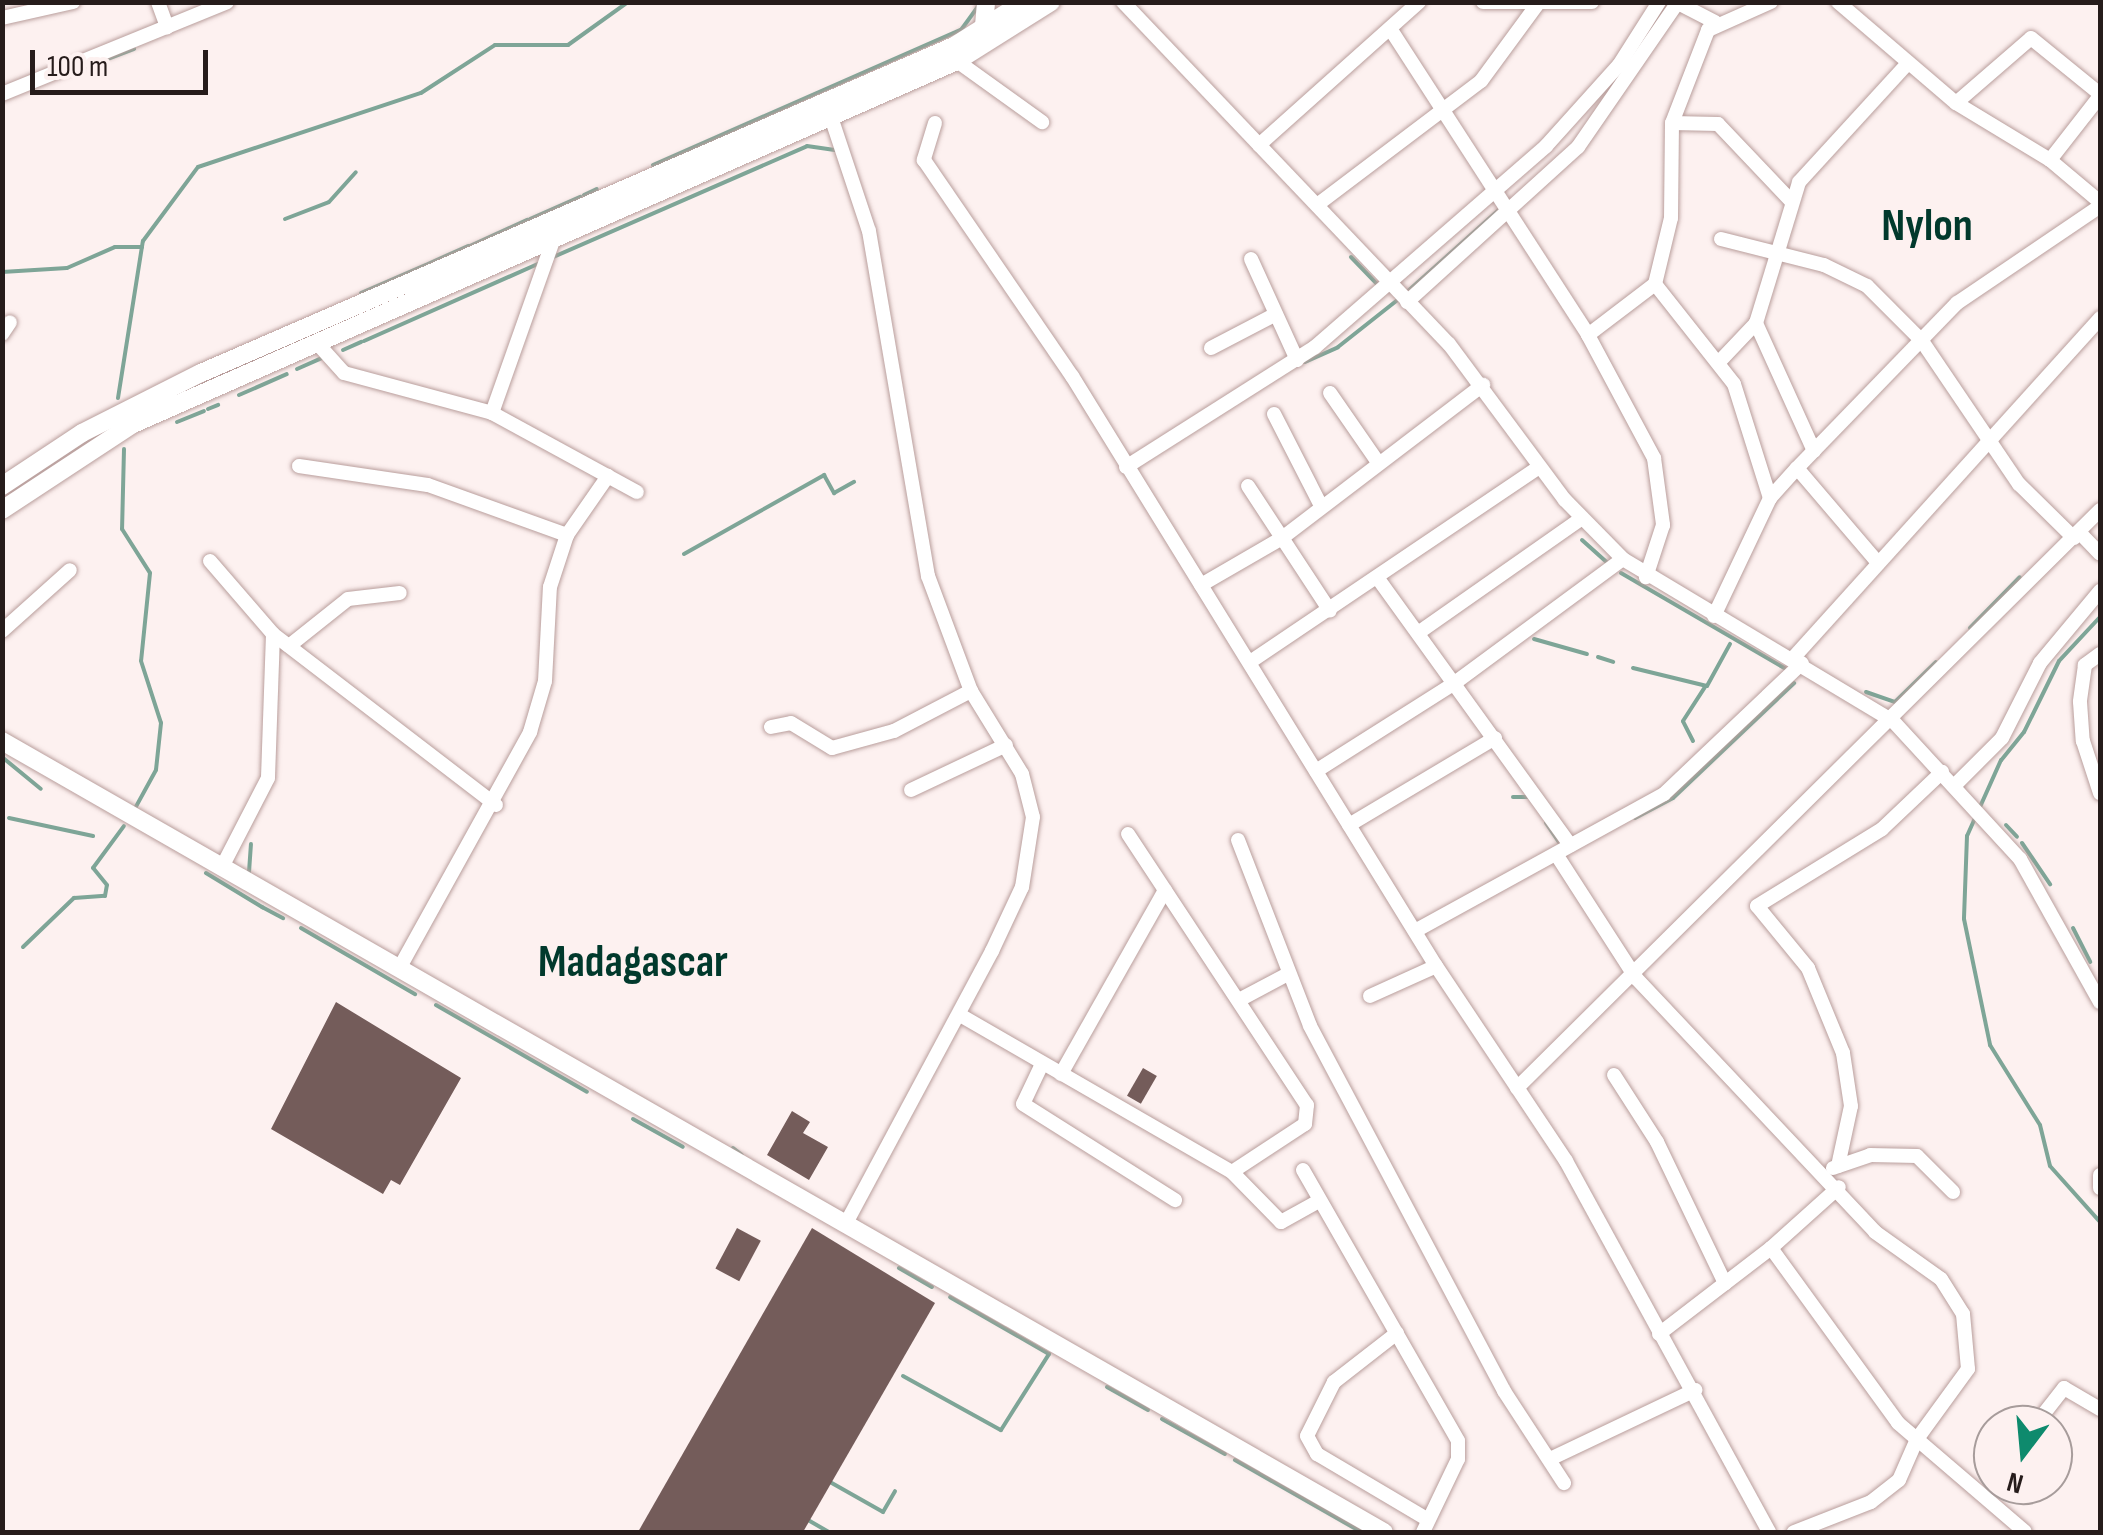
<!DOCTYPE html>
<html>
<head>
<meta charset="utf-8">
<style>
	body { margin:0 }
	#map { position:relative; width:2103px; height:1535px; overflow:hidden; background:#fdf1f0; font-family:"Sofia Sans Condensed",sans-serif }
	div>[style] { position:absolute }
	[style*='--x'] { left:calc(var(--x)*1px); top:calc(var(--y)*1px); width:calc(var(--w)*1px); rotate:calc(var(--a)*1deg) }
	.stream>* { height:4px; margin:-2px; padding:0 2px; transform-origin:2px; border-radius:2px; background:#7ea597 }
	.building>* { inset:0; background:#745c5a; transform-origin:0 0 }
	.roads { filter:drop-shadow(0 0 2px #b99e9c) drop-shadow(0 0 2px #b99e9c) }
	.minor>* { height:14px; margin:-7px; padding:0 7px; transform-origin:7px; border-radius:7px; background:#fff }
	.major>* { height:18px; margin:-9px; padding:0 9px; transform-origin:9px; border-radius:9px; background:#fff }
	span { translate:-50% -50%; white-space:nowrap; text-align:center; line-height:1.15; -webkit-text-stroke:10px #fdf1f0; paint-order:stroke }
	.district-label { font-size:45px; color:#01392c; font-weight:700 }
	.frame { position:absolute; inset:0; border:5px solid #261c1b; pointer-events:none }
	.north { position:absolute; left:1973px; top:1405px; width:100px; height:100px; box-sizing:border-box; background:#fdf1f0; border:2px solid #a79c9b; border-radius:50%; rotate:196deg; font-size:28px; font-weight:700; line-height:40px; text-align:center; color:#261c1b }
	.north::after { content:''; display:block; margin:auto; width:35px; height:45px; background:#0e8a6d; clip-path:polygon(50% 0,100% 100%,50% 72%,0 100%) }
	.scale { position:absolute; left:30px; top:50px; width:178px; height:45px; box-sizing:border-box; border:5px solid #261c1b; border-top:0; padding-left:12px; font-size:30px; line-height:35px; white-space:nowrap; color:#261c1b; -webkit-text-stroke:8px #fdf1f0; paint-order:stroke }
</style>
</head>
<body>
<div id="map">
	<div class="stream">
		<div style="--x:696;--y:2;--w:11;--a:0"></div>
		<div style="--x:79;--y:70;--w:59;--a:-20.9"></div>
		<div style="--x:653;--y:165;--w:336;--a:-23.7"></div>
		<div style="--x:961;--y:30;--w:29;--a:-54"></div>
		<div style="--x:584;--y:195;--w:14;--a:-25"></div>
		<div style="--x:285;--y:219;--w:47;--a:-21.1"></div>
		<div style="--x:329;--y:202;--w:40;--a:-48"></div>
		<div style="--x:530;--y:219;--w:55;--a:-23.7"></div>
		<div style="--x:470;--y:246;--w:63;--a:-24.5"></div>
		<div style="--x:1351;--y:257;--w:40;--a:46"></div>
		<div style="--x:551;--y:258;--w:279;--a:-23.6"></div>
		<div style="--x:807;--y:146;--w:28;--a:8"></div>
		<div style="--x:428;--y:264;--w:44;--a:-24.2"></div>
		<div style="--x:2;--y:272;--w:65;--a:-3.5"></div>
		<div style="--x:67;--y:268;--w:52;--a:-23.6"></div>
		<div style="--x:115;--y:247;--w:27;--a:0"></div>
		<div style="--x:1407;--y:292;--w:126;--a:-41.8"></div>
		<div style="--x:361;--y:293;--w:71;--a:-23.3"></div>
		<div style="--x:364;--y:341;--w:190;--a:-23.9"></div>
		<div style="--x:343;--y:350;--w:20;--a:-24"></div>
		<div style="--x:1305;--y:362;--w:36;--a:-24"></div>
		<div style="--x:1338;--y:347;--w:79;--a:-38.3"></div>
		<div style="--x:297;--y:369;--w:30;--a:-24"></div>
		<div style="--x:239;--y:395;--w:52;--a:-23.6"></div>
		<div style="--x:118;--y:398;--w:159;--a:-81"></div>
		<div style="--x:143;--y:241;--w:92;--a:-53.4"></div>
		<div style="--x:198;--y:167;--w:235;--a:-18.4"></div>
		<div style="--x:421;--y:93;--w:88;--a:-33"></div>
		<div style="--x:495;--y:45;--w:73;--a:0"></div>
		<div style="--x:568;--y:45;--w:74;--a:-35.6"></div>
		<div style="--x:208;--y:409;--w:11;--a:-22"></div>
		<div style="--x:177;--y:422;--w:29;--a:-22"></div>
		<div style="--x:124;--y:449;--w:80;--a:91.4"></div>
		<div style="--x:122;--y:529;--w:52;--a:57.5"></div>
		<div style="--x:150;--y:573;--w:88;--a:95.8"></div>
		<div style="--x:141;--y:661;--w:65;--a:72.1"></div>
		<div style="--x:161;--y:723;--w:47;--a:96.1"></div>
		<div style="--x:156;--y:770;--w:48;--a:118.7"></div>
		<div style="--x:1582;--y:540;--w:36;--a:42"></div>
		<div style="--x:684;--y:554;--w:161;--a:-29.4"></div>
		<div style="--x:824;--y:475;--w:21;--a:61"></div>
		<div style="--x:834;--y:493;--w:23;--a:-29"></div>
		<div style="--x:1621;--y:573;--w:189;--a:30.2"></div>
		<div style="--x:2100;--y:617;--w:60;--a:133"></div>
		<div style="--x:2059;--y:661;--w:79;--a:116.2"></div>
		<div style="--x:2024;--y:732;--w:36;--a:129"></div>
		<div style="--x:2001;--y:760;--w:83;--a:114.1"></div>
		<div style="--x:1967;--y:836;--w:83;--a:92.1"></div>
		<div style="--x:1964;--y:919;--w:129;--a:78.3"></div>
		<div style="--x:1990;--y:1045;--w:94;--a:58"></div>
		<div style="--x:2040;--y:1125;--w:42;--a:76.3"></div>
		<div style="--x:2050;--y:1166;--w:75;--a:48.2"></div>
		<div style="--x:1970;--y:628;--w:71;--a:-45.6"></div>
		<div style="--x:1534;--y:639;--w:55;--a:15.8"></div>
		<div style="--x:1598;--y:657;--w:16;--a:18"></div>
		<div style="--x:1633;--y:668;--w:76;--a:13.7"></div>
		<div style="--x:1707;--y:686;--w:48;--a:-61.3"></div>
		<div style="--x:1866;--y:692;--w:31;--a:19"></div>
		<div style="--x:1895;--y:702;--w:57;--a:-44.3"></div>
		<div style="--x:1693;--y:741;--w:22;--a:-117"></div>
		<div style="--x:1683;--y:721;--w:40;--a:-57.1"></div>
		<div style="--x:2;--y:757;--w:50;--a:39.4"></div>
		<div style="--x:1513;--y:797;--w:14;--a:0"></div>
		<div style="--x:9;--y:818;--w:86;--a:12.1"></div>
		<div style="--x:1635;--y:818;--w:43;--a:-27.8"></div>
		<div style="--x:1673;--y:798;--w:167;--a:-43.5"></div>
		<div style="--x:1546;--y:823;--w:25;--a:56"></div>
		<div style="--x:2006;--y:825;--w:16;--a:47"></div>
		<div style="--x:2022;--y:843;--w:50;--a:55.7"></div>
		<div style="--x:249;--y:872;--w:28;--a:-86"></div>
		<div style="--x:206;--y:873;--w:66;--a:31.3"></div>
		<div style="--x:262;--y:907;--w:24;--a:28"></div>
		<div style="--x:301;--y:928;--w:132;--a:30.1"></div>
		<div style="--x:2073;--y:928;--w:38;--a:63"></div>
		<div style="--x:23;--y:947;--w:71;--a:-43.9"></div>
		<div style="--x:74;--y:898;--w:31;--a:-4"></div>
		<div style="--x:105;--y:896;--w:11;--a:-80"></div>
		<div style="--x:107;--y:885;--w:22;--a:-129"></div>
		<div style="--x:93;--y:868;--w:52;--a:-53.6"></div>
		<div style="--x:436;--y:1005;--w:174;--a:29.9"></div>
		<div style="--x:633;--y:1119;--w:57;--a:29.2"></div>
		<div style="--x:733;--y:1148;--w:11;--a:38"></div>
		<div style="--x:899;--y:1268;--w:38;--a:30"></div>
		<div style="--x:903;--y:1376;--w:112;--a:28.9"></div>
		<div style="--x:1001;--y:1430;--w:90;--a:-57.7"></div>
		<div style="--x:1049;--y:1354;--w:114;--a:-150.1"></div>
		<div style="--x:1107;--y:1387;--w:47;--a:29.3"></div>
		<div style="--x:1162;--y:1419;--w:72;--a:29.1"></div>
		<div style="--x:1235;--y:1460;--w:145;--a:29.7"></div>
		<div style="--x:830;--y:1482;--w:61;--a:29.5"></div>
		<div style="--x:883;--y:1512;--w:24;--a:-60"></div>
		<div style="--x:808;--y:1520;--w:24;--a:30"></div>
	</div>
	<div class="building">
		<div style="clip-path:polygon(336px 1002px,461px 1078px,400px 1185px,391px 1180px,383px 1194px,271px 1129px)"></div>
		<div style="left:1143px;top:1068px;width:16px;height:32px;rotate:30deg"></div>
		<div style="clip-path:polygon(792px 1111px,810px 1122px,803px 1133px,828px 1147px,809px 1180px,767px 1155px)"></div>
		<div style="left:737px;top:1228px;width:27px;height:46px;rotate:28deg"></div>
		<div style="clip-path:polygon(812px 1228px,935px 1303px,803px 1532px,638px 1532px)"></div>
	</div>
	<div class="roads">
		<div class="minor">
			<div style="--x:158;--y:2;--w:27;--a:70"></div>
			<div style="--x:1123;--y:2;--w:472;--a:46.4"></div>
			<div style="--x:1449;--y:344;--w:194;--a:53.4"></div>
			<div style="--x:1565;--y:500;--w:83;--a:45.5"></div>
			<div style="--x:1623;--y:559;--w:315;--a:31"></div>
			<div style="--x:1893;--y:721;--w:188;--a:47.4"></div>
			<div style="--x:2020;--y:859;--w:164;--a:60.8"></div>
			<div style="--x:1483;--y:2;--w:109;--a:0"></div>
			<div style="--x:1838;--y:2;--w:155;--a:40.6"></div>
			<div style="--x:1956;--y:103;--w:110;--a:31.2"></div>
			<div style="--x:2050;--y:160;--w:65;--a:40"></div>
			<div style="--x:1678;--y:3;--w:42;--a:27.2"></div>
			<div style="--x:2;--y:18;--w:73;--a:-12.7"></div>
			<div style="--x:1391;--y:30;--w:363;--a:57.1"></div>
			<div style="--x:1588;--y:335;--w:140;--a:61.8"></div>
			<div style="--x:1654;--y:458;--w:68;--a:82.3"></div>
			<div style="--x:1663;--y:525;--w:55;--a:108.1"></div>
			<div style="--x:957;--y:61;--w:105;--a:35.7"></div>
			<div style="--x:2;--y:94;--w:243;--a:-22.2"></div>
			<div style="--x:1956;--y:103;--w:99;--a:-40.9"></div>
			<div style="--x:2031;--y:38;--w:89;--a:39.1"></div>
			<div style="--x:829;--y:111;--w:126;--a:71.6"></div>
			<div style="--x:869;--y:231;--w:350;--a:80.3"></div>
			<div style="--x:928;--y:576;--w:123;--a:69.5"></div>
			<div style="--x:971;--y:691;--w:97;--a:58.4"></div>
			<div style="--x:1022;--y:774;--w:44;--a:75.7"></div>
			<div style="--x:1033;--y:817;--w:71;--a:98.9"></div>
			<div style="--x:1022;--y:887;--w:71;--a:115.1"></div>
			<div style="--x:992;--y:951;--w:311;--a:118.2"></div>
			<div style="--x:935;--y:123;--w:39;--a:107"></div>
			<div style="--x:924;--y:160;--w:262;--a:55.6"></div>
			<div style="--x:1072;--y:376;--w:693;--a:58.33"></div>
			<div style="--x:1436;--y:966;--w:234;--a:56.3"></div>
			<div style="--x:1566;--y:1161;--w:423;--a:61.3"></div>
			<div style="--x:1672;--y:123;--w:100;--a:-68.8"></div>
			<div style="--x:1708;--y:30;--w:69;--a:-24"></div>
			<div style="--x:1259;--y:145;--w:215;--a:-41.8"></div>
			<div style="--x:2050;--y:160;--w:81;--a:-52"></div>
			<div style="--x:1317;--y:205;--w:206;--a:-37.1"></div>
			<div style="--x:1481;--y:81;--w:98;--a:-53.7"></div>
			<div style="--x:1721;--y:239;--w:106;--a:14.2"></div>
			<div style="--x:1824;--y:265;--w:48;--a:26"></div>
			<div style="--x:1867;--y:286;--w:78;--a:45"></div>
			<div style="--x:1922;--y:341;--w:173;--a:55.9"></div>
			<div style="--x:2019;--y:484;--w:77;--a:44.5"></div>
			<div style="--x:1251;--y:259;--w:111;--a:65.5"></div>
			<div style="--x:1655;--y:284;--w:127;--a:51.7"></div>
			<div style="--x:1734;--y:384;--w:120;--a:72.5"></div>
			<div style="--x:1407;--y:302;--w:231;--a:-42.2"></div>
			<div style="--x:1578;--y:147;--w:176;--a:-55.4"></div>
			<div style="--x:2;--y:334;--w:14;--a:-56"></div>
			<div style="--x:1588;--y:335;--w:84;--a:-37.3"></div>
			<div style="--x:1655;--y:284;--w:68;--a:-76.4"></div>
			<div style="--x:1671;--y:218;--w:95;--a:-89.4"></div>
			<div style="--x:1672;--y:123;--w:46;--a:1.2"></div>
			<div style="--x:1718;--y:124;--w:105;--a:46.5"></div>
			<div style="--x:317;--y:343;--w:40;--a:48"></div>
			<div style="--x:344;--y:373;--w:153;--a:15.1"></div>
			<div style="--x:492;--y:413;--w:165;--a:28.6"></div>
			<div style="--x:1211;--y:348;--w:73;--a:-27.6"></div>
			<div style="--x:1720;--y:361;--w:52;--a:-46.5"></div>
			<div style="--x:1330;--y:393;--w:83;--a:55.3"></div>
			<div style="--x:492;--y:413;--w:186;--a:-70.5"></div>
			<div style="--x:1274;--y:414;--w:99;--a:62.9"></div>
			<div style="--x:1814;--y:451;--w:141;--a:-114.4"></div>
			<div style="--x:1756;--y:323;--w:147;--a:-73"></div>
			<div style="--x:1799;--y:182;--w:160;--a:-47.5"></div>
			<div style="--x:299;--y:466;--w:130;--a:8.4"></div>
			<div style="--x:428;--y:485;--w:148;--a:19.8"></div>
			<div style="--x:1126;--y:467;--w:224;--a:-32.4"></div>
			<div style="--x:1315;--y:347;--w:306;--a:-41"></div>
			<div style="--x:1546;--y:146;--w:109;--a:-48"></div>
			<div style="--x:1619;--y:65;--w:75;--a:-57.6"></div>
			<div style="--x:1797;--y:468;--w:125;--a:49.5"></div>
			<div style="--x:1248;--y:486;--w:149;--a:56.7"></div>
			<div style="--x:2079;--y:532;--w:30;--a:46"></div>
			<div style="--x:210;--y:561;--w:96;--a:49.2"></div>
			<div style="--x:273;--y:634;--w:144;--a:92"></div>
			<div style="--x:268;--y:778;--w:98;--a:117.3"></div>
			<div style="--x:1379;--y:580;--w:327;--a:54.2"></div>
			<div style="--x:1201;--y:585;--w:94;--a:-30.1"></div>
			<div style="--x:1282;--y:538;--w:253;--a:-37.3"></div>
			<div style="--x:1714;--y:616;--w:131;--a:-64.6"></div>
			<div style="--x:1770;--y:498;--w:40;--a:-48"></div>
			<div style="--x:1797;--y:468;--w:230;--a:-45.9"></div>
			<div style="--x:1957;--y:303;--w:173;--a:-34.1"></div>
			<div style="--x:2;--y:631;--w:91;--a:-41.9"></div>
			<div style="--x:1418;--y:633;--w:199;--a:-35"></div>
			<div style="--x:273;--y:634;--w:281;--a:37.5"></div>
			<div style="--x:289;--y:646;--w:75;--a:-38.5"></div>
			<div style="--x:348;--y:599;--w:52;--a:-6.6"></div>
			<div style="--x:2100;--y:654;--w:19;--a:144"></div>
			<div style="--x:2085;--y:665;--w:37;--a:98"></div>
			<div style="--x:2080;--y:702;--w:39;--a:86"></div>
			<div style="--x:2083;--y:741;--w:55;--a:71.9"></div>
			<div style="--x:1794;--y:657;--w:457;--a:-47.9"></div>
			<div style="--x:1250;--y:662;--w:349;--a:-34"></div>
			<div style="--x:771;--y:727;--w:20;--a:-11"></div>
			<div style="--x:791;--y:723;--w:48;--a:31.4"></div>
			<div style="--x:832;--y:748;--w:64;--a:-15.3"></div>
			<div style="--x:894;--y:731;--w:87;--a:-27.5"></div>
			<div style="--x:1316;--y:771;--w:166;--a:-32.4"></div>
			<div style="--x:1456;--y:682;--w:207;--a:-36.4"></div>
			<div style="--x:1955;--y:785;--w:66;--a:-45"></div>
			<div style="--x:2002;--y:738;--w:84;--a:-63.1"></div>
			<div style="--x:2040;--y:663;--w:94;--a:-50.2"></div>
			<div style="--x:911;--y:790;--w:105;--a:-25.3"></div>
			<div style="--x:1349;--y:825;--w:170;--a:-30.8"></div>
			<div style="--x:1128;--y:834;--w:325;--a:56.6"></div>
			<div style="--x:1307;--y:1105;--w:19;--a:96"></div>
			<div style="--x:1305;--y:1124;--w:87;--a:146.7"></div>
			<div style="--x:1238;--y:840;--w:199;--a:68.8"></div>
			<div style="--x:1310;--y:1026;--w:413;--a:62"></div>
			<div style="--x:1504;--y:1391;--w:110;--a:56.9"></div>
			<div style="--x:1556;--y:854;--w:148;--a:57.2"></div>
			<div style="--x:1636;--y:978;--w:349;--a:46.7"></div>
			<div style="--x:1875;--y:1232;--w:81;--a:35.5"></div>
			<div style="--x:1941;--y:1279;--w:41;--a:57.8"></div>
			<div style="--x:1963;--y:1314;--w:55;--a:84.8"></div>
			<div style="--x:1968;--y:1369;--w:87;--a:126.1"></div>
			<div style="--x:1917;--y:1439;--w:45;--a:113.7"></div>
			<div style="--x:1899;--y:1480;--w:36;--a:142"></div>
			<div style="--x:1871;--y:1502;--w:83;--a:158.7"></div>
			<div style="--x:1415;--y:931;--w:284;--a:-28.8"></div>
			<div style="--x:1664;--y:794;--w:190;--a:-43.5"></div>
			<div style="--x:400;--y:967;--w:269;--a:-61"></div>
			<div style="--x:530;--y:732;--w:53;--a:-73.6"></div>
			<div style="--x:545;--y:681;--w:94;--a:-87"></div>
			<div style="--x:550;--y:587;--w:55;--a:-71.9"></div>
			<div style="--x:567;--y:535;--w:72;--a:-55.2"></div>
			<div style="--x:1370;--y:996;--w:72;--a:-24.4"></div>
			<div style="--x:1239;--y:1000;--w:53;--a:-28"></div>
			<div style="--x:960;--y:1015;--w:314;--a:30"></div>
			<div style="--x:1232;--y:1172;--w:70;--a:45.6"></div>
			<div style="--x:1281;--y:1222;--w:43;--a:-28.9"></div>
			<div style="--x:1042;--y:1064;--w:44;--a:115.4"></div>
			<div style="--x:1023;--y:1104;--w:180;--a:32.3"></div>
			<div style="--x:1061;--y:1074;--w:211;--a:-60.5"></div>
			<div style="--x:1614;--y:1075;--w:80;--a:57.3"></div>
			<div style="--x:1657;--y:1142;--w:157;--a:64.3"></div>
			<div style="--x:1517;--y:1088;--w:821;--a:-44.75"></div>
			<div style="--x:1838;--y:1166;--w:61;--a:-77.8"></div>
			<div style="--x:1851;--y:1106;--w:54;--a:-98.6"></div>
			<div style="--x:1843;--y:1053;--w:92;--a:-112.4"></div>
			<div style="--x:1808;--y:968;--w:80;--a:-129.4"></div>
			<div style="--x:1757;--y:906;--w:147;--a:-31.6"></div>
			<div style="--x:1882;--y:829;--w:83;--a:-43.5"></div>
			<div style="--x:1833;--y:1168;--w:39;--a:-19"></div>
			<div style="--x:1870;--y:1155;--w:47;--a:1.2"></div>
			<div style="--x:1917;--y:1156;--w:51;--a:45"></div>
			<div style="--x:1303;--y:1170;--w:312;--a:60.2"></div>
			<div style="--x:1458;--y:1441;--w:18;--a:90"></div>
			<div style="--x:1458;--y:1459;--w:81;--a:115.6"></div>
			<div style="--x:2100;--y:1175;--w:13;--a:90"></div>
			<div style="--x:1771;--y:1248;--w:91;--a:-41.9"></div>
			<div style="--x:1397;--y:1333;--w:80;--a:142.1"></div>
			<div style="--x:1334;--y:1382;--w:60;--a:116.6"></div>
			<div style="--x:1307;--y:1436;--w:21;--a:61"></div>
			<div style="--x:1317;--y:1454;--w:128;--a:30.6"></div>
			<div style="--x:1659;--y:1334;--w:141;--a:-37.5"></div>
			<div style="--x:1771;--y:1248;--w:216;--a:54"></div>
			<div style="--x:1898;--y:1423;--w:167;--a:40.6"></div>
			<div style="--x:2035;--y:1425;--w:47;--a:-51.9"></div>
			<div style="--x:2064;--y:1388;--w:42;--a:30.3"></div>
			<div style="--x:1550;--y:1459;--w:161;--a:-25.4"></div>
		</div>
		<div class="major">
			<div style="--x:983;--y:37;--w:35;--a:-85"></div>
			<div style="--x:2;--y:486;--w:96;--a:-33.5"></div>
			<div style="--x:82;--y:433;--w:133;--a:-26.8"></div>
			<div style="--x:201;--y:373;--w:821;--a:-23.47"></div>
			<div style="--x:954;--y:46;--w:83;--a:-32.2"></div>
			<div style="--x:2;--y:510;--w:157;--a:-33.3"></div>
			<div style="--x:133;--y:424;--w:900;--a:-23.78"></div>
			<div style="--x:957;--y:61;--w:111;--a:-32.1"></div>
			<div style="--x:2;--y:741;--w:1592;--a:29.79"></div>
		</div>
	</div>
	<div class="district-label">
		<span style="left:1927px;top:227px">Nylon</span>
		<span style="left:633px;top:963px">Madagascar</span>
	</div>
	<div class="frame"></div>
	<div class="north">N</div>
	<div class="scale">100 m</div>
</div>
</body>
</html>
